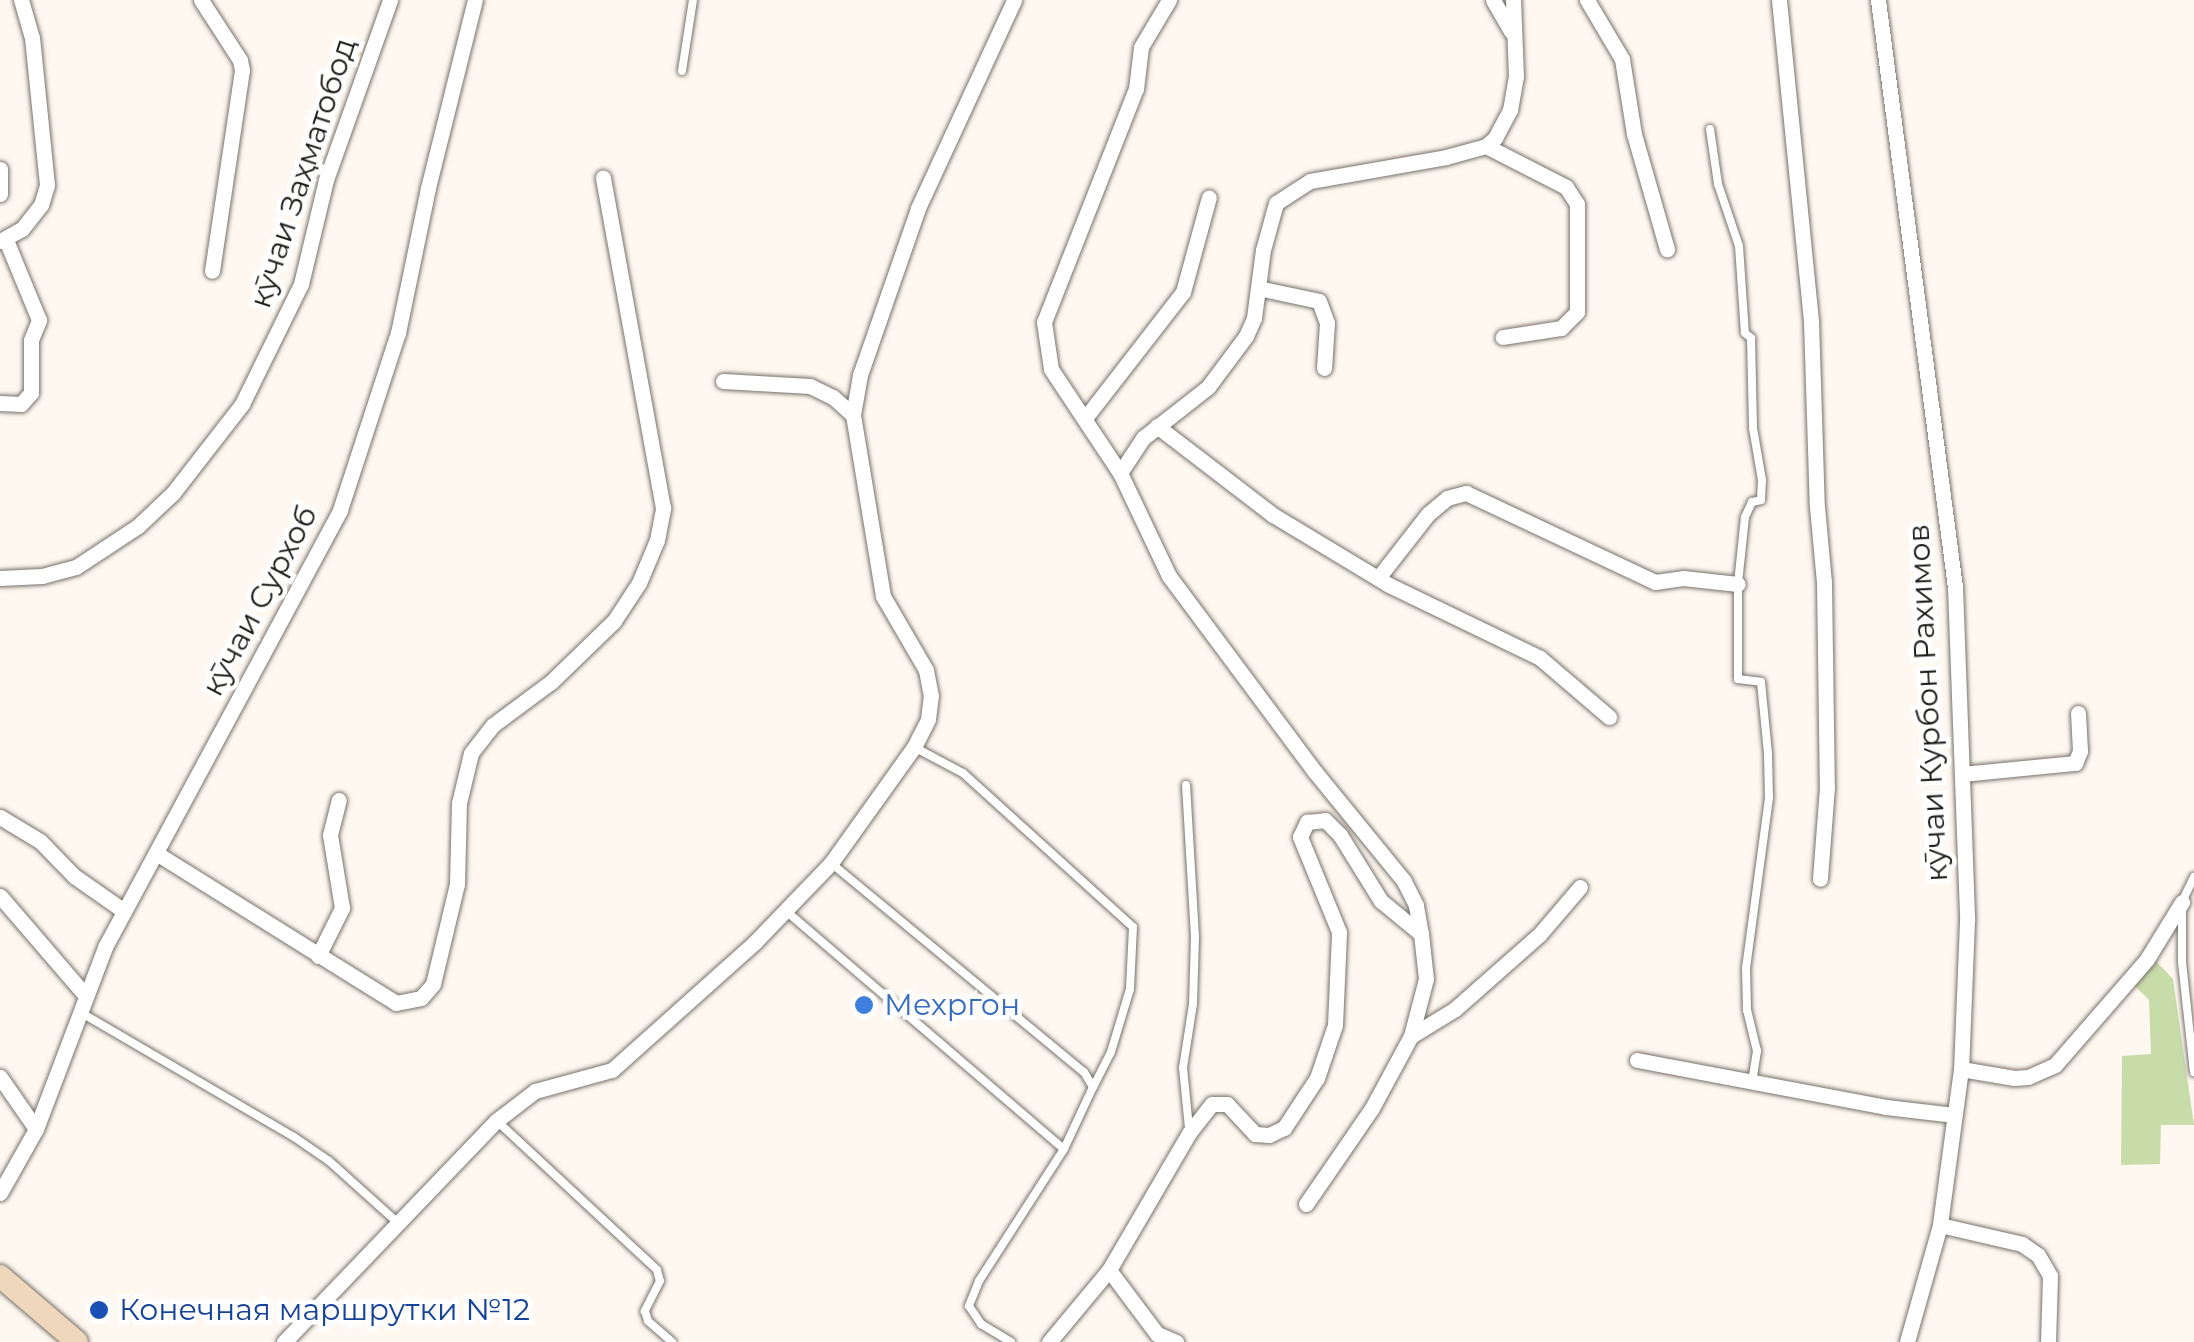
<!DOCTYPE html>
<html>
<head>
<meta charset="utf-8">
<style>
	body { margin:0 }
	#map { position:relative; width:2194px; height:1342px; overflow:hidden; background:#fef8f1; font-family:Montserrat,sans-serif }
	div>[style] { position:absolute }
	[style*='--x'] { left:calc(var(--x)*1px); top:calc(var(--y)*1px); width:calc(var(--w)*1px); rotate:calc(var(--a)*1deg) }
	.green>* { inset:0; background:#c8dcaa }
	.roads { filter:drop-shadow(0 0 2px #78716a) drop-shadow(0 0 2px #78716a) }
	.lane>* { height:8px; margin:-4px; padding:0 4px; transform-origin:4px; border-radius:4px; background:#fff }
	.street>* { height:15px; margin:-7.5px; padding:0 7.5px; transform-origin:7.5px; border-radius:7.5px; background:#fff }
	.secondary>* { height:22px; margin:-11px; padding:0 11px; transform-origin:11px; border-radius:11px; background:#eed7bb }
	.dots>* { width:28px; height:28px; translate:-50% -50%; box-sizing:border-box; border:5px solid #fff; border-radius:50% }
	span { translate:-50% -50%; white-space:nowrap; text-align:center; line-height:1.15; -webkit-text-stroke:9px #fff; paint-order:stroke }
	.street-label { font-size:30px; color:#1e1c19 }
	.shop-label { font-size:30px; color:#366cbe }
	.left { translate:0 -50%; text-align:left }
	.transit-label { font-size:30px; color:#164399 }
</style>
</head>
<body>
<div id="map">
	<div class="green">
		<div style="clip-path:polygon(2153px 958px,2173px 979px,2194px 1125px,2161px 1125px,2160px 1164px,2121px 1165px,2122px 1056px,2151px 1054px,2149px 1000px,2130px 981px)"></div>
	</div>
	<div class="roads">
		<div class="lane">
			<div style="--x:682;--y:71;--w:72;--a:-81.2"></div>
			<div style="--x:1710;--y:129;--w:56;--a:81.7"></div>
			<div style="--x:1718;--y:184;--w:65;--a:71.3"></div>
			<div style="--x:1739;--y:246;--w:87;--a:86.1"></div>
			<div style="--x:1745;--y:333;--w:8;--a:40"></div>
			<div style="--x:1751;--y:338;--w:90;--a:88.7"></div>
			<div style="--x:1753;--y:428;--w:53;--a:80.2"></div>
			<div style="--x:1762;--y:480;--w:20;--a:93"></div>
			<div style="--x:1761;--y:500;--w:9;--a:167"></div>
			<div style="--x:1752;--y:502;--w:17;--a:115"></div>
			<div style="--x:1745;--y:517;--w:67;--a:96"></div>
			<div style="--x:1738;--y:584;--w:95;--a:90"></div>
			<div style="--x:1738;--y:679;--w:23;--a:7"></div>
			<div style="--x:1761;--y:682;--w:72;--a:84.4"></div>
			<div style="--x:1768;--y:754;--w:44;--a:88.7"></div>
			<div style="--x:1769;--y:798;--w:172;--a:97.7"></div>
			<div style="--x:1746;--y:968;--w:42;--a:88.6"></div>
			<div style="--x:1747;--y:1010;--w:42;--a:76.3"></div>
			<div style="--x:1757;--y:1051;--w:30;--a:99"></div>
			<div style="--x:914;--y:747;--w:55;--a:28"></div>
			<div style="--x:963;--y:773;--w:229;--a:42.2"></div>
			<div style="--x:1133;--y:927;--w:62;--a:92.8"></div>
			<div style="--x:1130;--y:989;--w:66;--a:106.8"></div>
			<div style="--x:1111;--y:1052;--w:39;--a:117"></div>
			<div style="--x:1186;--y:785;--w:152;--a:86.6"></div>
			<div style="--x:1195;--y:937;--w:67;--a:91.7"></div>
			<div style="--x:1193;--y:1004;--w:65;--a:98.9"></div>
			<div style="--x:1183;--y:1068;--w:60;--a:84.3"></div>
			<div style="--x:831;--y:863;--w:328;--a:39.6"></div>
			<div style="--x:1084;--y:1072;--w:17;--a:59"></div>
			<div style="--x:1093;--y:1087;--w:68;--a:115.1"></div>
			<div style="--x:1064;--y:1149;--w:157;--a:122.8"></div>
			<div style="--x:979;--y:1281;--w:27;--a:112"></div>
			<div style="--x:969;--y:1306;--w:22;--a:56"></div>
			<div style="--x:981;--y:1324;--w:35;--a:31"></div>
			<div style="--x:2194;--y:877;--w:28;--a:116"></div>
			<div style="--x:2182;--y:902;--w:60;--a:90"></div>
			<div style="--x:2182;--y:962;--w:111;--a:83.8"></div>
			<div style="--x:786;--y:911;--w:366;--a:40.6"></div>
			<div style="--x:80;--y:1012;--w:248;--a:30.3"></div>
			<div style="--x:294;--y:1137;--w:42;--a:34.4"></div>
			<div style="--x:329;--y:1161;--w:93;--a:41.9"></div>
			<div style="--x:498;--y:1122;--w:217;--a:42.9"></div>
			<div style="--x:657;--y:1270;--w:11;--a:75"></div>
			<div style="--x:660;--y:1281;--w:34;--a:117"></div>
			<div style="--x:645;--y:1311;--w:10;--a:73"></div>
			<div style="--x:648;--y:1321;--w:32;--a:41"></div>
		</div>
		<div class="street">
			<div style="--x:201;--y:0;--w:72;--a:57"></div>
			<div style="--x:240;--y:60;--w:10;--a:79"></div>
			<div style="--x:242;--y:70;--w:203;--a:98.5"></div>
			<div style="--x:1493;--y:0;--w:36;--a:60"></div>
			<div style="--x:1587;--y:0;--w:69;--a:59.3"></div>
			<div style="--x:1622;--y:59;--w:76;--a:80.9"></div>
			<div style="--x:1634;--y:134;--w:120;--a:74"></div>
			<div style="--x:1779;--y:0;--w:323;--a:84.3"></div>
			<div style="--x:1811;--y:321;--w:186;--a:88.2"></div>
			<div style="--x:1817;--y:507;--w:75;--a:84.7"></div>
			<div style="--x:1824;--y:582;--w:205;--a:89.2"></div>
			<div style="--x:1827;--y:787;--w:92;--a:94.4"></div>
			<div style="--x:1878;--y:0;--w:592;--a:82.53"></div>
			<div style="--x:1955;--y:587;--w:334;--a:87.9"></div>
			<div style="--x:1967;--y:921;--w:148;--a:92.3"></div>
			<div style="--x:1961;--y:1069;--w:157;--a:97.7"></div>
			<div style="--x:1940;--y:1225;--w:122;--a:105.8"></div>
			<div style="--x:1486;--y:146;--w:90;--a:27.1"></div>
			<div style="--x:1566;--y:187;--w:20;--a:57"></div>
			<div style="--x:1577;--y:204;--w:108;--a:90"></div>
			<div style="--x:1577;--y:312;--w:23;--a:135"></div>
			<div style="--x:1561;--y:328;--w:59;--a:171.2"></div>
			<div style="--x:0;--y:169;--w:25;--a:90"></div>
			<div style="--x:0;--y:241;--w:25;--a:-29"></div>
			<div style="--x:22;--y:229;--w:31;--a:-52"></div>
			<div style="--x:41;--y:205;--w:21;--a:-73"></div>
			<div style="--x:47;--y:185;--w:148;--a:-95.8"></div>
			<div style="--x:32;--y:38;--w:40;--a:-106"></div>
			<div style="--x:1258;--y:288;--w:62;--a:12"></div>
			<div style="--x:1319;--y:301;--w:23;--a:70"></div>
			<div style="--x:1327;--y:323;--w:45;--a:93.8"></div>
			<div style="--x:723;--y:381;--w:87;--a:3.3"></div>
			<div style="--x:810;--y:386;--w:25;--a:26"></div>
			<div style="--x:833;--y:397;--w:27;--a:42"></div>
			<div style="--x:0;--y:403;--w:21;--a:3"></div>
			<div style="--x:21;--y:404;--w:15;--a:-48"></div>
			<div style="--x:31;--y:393;--w:53;--a:-90"></div>
			<div style="--x:31;--y:340;--w:22;--a:-68"></div>
			<div style="--x:39;--y:320;--w:87;--a:-112.4"></div>
			<div style="--x:1086;--y:417;--w:158;--a:-52.2"></div>
			<div style="--x:1183;--y:292;--w:98;--a:-74.7"></div>
			<div style="--x:1157;--y:426;--w:146;--a:37.5"></div>
			<div style="--x:1273;--y:515;--w:135;--a:31.1"></div>
			<div style="--x:1389;--y:585;--w:168;--a:25.8"></div>
			<div style="--x:1540;--y:658;--w:91;--a:40.5"></div>
			<div style="--x:1120;--y:473;--w:125;--a:-123.6"></div>
			<div style="--x:1051;--y:369;--w:48;--a:-98.5"></div>
			<div style="--x:1044;--y:322;--w:251;--a:-68.5"></div>
			<div style="--x:1136;--y:89;--w:42;--a:-83.2"></div>
			<div style="--x:1141;--y:47;--w:55;--a:-59.2"></div>
			<div style="--x:0;--y:578;--w:42;--a:-2.7"></div>
			<div style="--x:42;--y:576;--w:35;--a:-15"></div>
			<div style="--x:76;--y:567;--w:74;--a:-33.5"></div>
			<div style="--x:138;--y:526;--w:48;--a:-43.3"></div>
			<div style="--x:173;--y:493;--w:113;--a:-52.2"></div>
			<div style="--x:242;--y:404;--w:134;--a:-63.8"></div>
			<div style="--x:301;--y:284;--w:107;--a:-76.5"></div>
			<div style="--x:326;--y:180;--w:191;--a:-70.4"></div>
			<div style="--x:1378;--y:578;--w:81;--a:-52"></div>
			<div style="--x:1428;--y:514;--w:25;--a:-40"></div>
			<div style="--x:1447;--y:498;--w:20;--a:-15"></div>
			<div style="--x:1466;--y:493;--w:209;--a:25.2"></div>
			<div style="--x:1655;--y:582;--w:28;--a:-8"></div>
			<div style="--x:1683;--y:578;--w:55;--a:6.2"></div>
			<div style="--x:1962;--y:774;--w:114;--a:-5.6"></div>
			<div style="--x:2075;--y:763;--w:13;--a:-67"></div>
			<div style="--x:2080;--y:751;--w:38;--a:-93"></div>
			<div style="--x:0;--y:817;--w:47;--a:31"></div>
			<div style="--x:40;--y:841;--w:49;--a:45.8"></div>
			<div style="--x:74;--y:876;--w:61;--a:35"></div>
			<div style="--x:156;--y:853;--w:283;--a:32"></div>
			<div style="--x:396;--y:1003;--w:25;--a:-11"></div>
			<div style="--x:421;--y:998;--w:18;--a:-49"></div>
			<div style="--x:433;--y:984;--w:103;--a:-76.5"></div>
			<div style="--x:457;--y:884;--w:81;--a:-88.6"></div>
			<div style="--x:459;--y:803;--w:51;--a:-76.5"></div>
			<div style="--x:471;--y:753;--w:36;--a:-52"></div>
			<div style="--x:493;--y:725;--w:72;--a:-36.6"></div>
			<div style="--x:551;--y:682;--w:88;--a:-44.1"></div>
			<div style="--x:614;--y:621;--w:45;--a:-56.7"></div>
			<div style="--x:639;--y:583;--w:47;--a:-67.3"></div>
			<div style="--x:657;--y:540;--w:33;--a:-79"></div>
			<div style="--x:663;--y:508;--w:336;--a:-100.3"></div>
			<div style="--x:0;--y:896;--w:132;--a:49.3"></div>
			<div style="--x:318;--y:956;--w:54;--a:-63.4"></div>
			<div style="--x:342;--y:908;--w:74;--a:-99.3"></div>
			<div style="--x:330;--y:835;--w:36;--a:-76"></div>
			<div style="--x:1411;--y:1036;--w:52;--a:-31.5"></div>
			<div style="--x:1455;--y:1009;--w:112;--a:-41.4"></div>
			<div style="--x:1539;--y:935;--w:63;--a:-49.5"></div>
			<div style="--x:1637;--y:1060;--w:253;--a:10.7"></div>
			<div style="--x:1886;--y:1107;--w:69;--a:6.6"></div>
			<div style="--x:1961;--y:1069;--w:54;--a:9.6"></div>
			<div style="--x:2014;--y:1078;--w:14;--a:-4"></div>
			<div style="--x:2028;--y:1077;--w:30;--a:-24"></div>
			<div style="--x:2055;--y:1065;--w:140;--a:-49"></div>
			<div style="--x:2147;--y:959;--w:67;--a:-58.4"></div>
			<div style="--x:0;--y:1077;--w:63;--a:55.3"></div>
			<div style="--x:0;--y:1193;--w:73;--a:-60.6"></div>
			<div style="--x:36;--y:1129;--w:195;--a:-69.2"></div>
			<div style="--x:105;--y:947;--w:496;--a:-61.7"></div>
			<div style="--x:340;--y:510;--w:186;--a:-71.9"></div>
			<div style="--x:398;--y:333;--w:148;--a:-78.3"></div>
			<div style="--x:428;--y:188;--w:194;--a:-76"></div>
			<div style="--x:1306;--y:1204;--w:116;--a:-55.5"></div>
			<div style="--x:1372;--y:1108;--w:82;--a:-61.6"></div>
			<div style="--x:1411;--y:1036;--w:59;--a:-75.3"></div>
			<div style="--x:1426;--y:979;--w:45;--a:-96.3"></div>
			<div style="--x:1940;--y:1225;--w:84;--a:13"></div>
			<div style="--x:2022;--y:1244;--w:19;--a:35"></div>
			<div style="--x:2038;--y:1255;--w:24;--a:60"></div>
			<div style="--x:2050;--y:1276;--w:66;--a:91.7"></div>
			<div style="--x:1109;--y:1270;--w:80;--a:53.1"></div>
			<div style="--x:1157;--y:1334;--w:21;--a:23"></div>
			<div style="--x:284;--y:1342;--w:306;--a:-46.2"></div>
			<div style="--x:496;--y:1121;--w:49;--a:-37.6"></div>
			<div style="--x:535;--y:1091;--w:80;--a:-15.3"></div>
			<div style="--x:612;--y:1070;--w:192;--a:-41.8"></div>
			<div style="--x:755;--y:942;--w:110;--a:-46.1"></div>
			<div style="--x:831;--y:863;--w:143;--a:-54.4"></div>
			<div style="--x:914;--y:747;--w:31;--a:-63"></div>
			<div style="--x:928;--y:719;--w:23;--a:-83"></div>
			<div style="--x:931;--y:696;--w:26;--a:-101"></div>
			<div style="--x:926;--y:670;--w:86;--a:-120.2"></div>
			<div style="--x:883;--y:596;--w:183;--a:-99.4"></div>
			<div style="--x:853;--y:415;--w:41;--a:-80.1"></div>
			<div style="--x:860;--y:375;--w:177;--a:-70.8"></div>
			<div style="--x:918;--y:208;--w:229;--a:-65.2"></div>
			<div style="--x:1049;--y:1342;--w:94;--a:-50.2"></div>
			<div style="--x:1109;--y:1270;--w:159;--a:-59.7"></div>
			<div style="--x:1189;--y:1133;--w:37;--a:-52"></div>
			<div style="--x:1212;--y:1104;--w:15;--a:0"></div>
			<div style="--x:1227;--y:1104;--w:41;--a:47"></div>
			<div style="--x:1255;--y:1134;--w:14;--a:4"></div>
			<div style="--x:1269;--y:1135;--w:17;--a:-25"></div>
			<div style="--x:1284;--y:1128;--w:60;--a:-56.6"></div>
			<div style="--x:1317;--y:1078;--w:56;--a:-71.2"></div>
			<div style="--x:1335;--y:1025;--w:93;--a:-87.5"></div>
			<div style="--x:1339;--y:932;--w:103;--a:-112.3"></div>
			<div style="--x:1300;--y:837;--w:17;--a:-65"></div>
			<div style="--x:1307;--y:822;--w:18;--a:-6"></div>
			<div style="--x:1325;--y:820;--w:21;--a:45"></div>
			<div style="--x:1340;--y:835;--w:78;--a:58.2"></div>
			<div style="--x:1381;--y:901;--w:52;--a:39.5"></div>
			<div style="--x:1421;--y:934;--w:29;--a:-100"></div>
			<div style="--x:1416;--y:905;--w:27;--a:-117"></div>
			<div style="--x:1404;--y:881;--w:141;--a:-129.2"></div>
			<div style="--x:1315;--y:772;--w:244;--a:-126.7"></div>
			<div style="--x:1169;--y:576;--w:114;--a:-115.4"></div>
			<div style="--x:1120;--y:473;--w:42;--a:-56.7"></div>
			<div style="--x:1143;--y:438;--w:83;--a:-38.1"></div>
			<div style="--x:1208;--y:387;--w:64;--a:-53.3"></div>
			<div style="--x:1246;--y:336;--w:20;--a:-66"></div>
			<div style="--x:1254;--y:318;--w:69;--a:-82.5"></div>
			<div style="--x:1263;--y:250;--w:49;--a:-74.5"></div>
			<div style="--x:1276;--y:203;--w:40;--a:-32.9"></div>
			<div style="--x:1310;--y:181;--w:138;--a:-10"></div>
			<div style="--x:1446;--y:157;--w:41;--a:-15.4"></div>
			<div style="--x:1486;--y:146;--w:12;--a:-42"></div>
			<div style="--x:1495;--y:138;--w:32;--a:-62"></div>
			<div style="--x:1510;--y:110;--w:34;--a:-80"></div>
			<div style="--x:1516;--y:77;--w:77;--a:-92.2"></div>
		</div>
		<div class="secondary">
			<div style="--x:0;--y:1276;--w:101;--a:40.6"></div>
		</div>
	</div>
	<div class="dots">
		<div style="left:864px;top:1005px;background:#3f7fe0"></div>
		<div style="left:99px;top:1310px;background:#1a4fb4"></div>
	</div>
	<div class="street-label">
		<span style="left:303px;top:173px;rotate:-72deg">кӯчаи Заҳматобод</span>
		<span style="left:260px;top:601px;rotate:-62deg">кӯчаи Сурхоб</span>
		<span style="left:1928px;top:703px;rotate:-93deg">кӯчаи Курбон Рахимов</span>
	</div>
	<div class="shop-label">
		<span class="left" style="left:884px;top:1005px">Мехргон</span>
	</div>
	<div class="transit-label">
		<span class="left" style="left:119px;top:1310px">Конечная маршрутки №12</span>
	</div>
</div>
</body>
</html>
